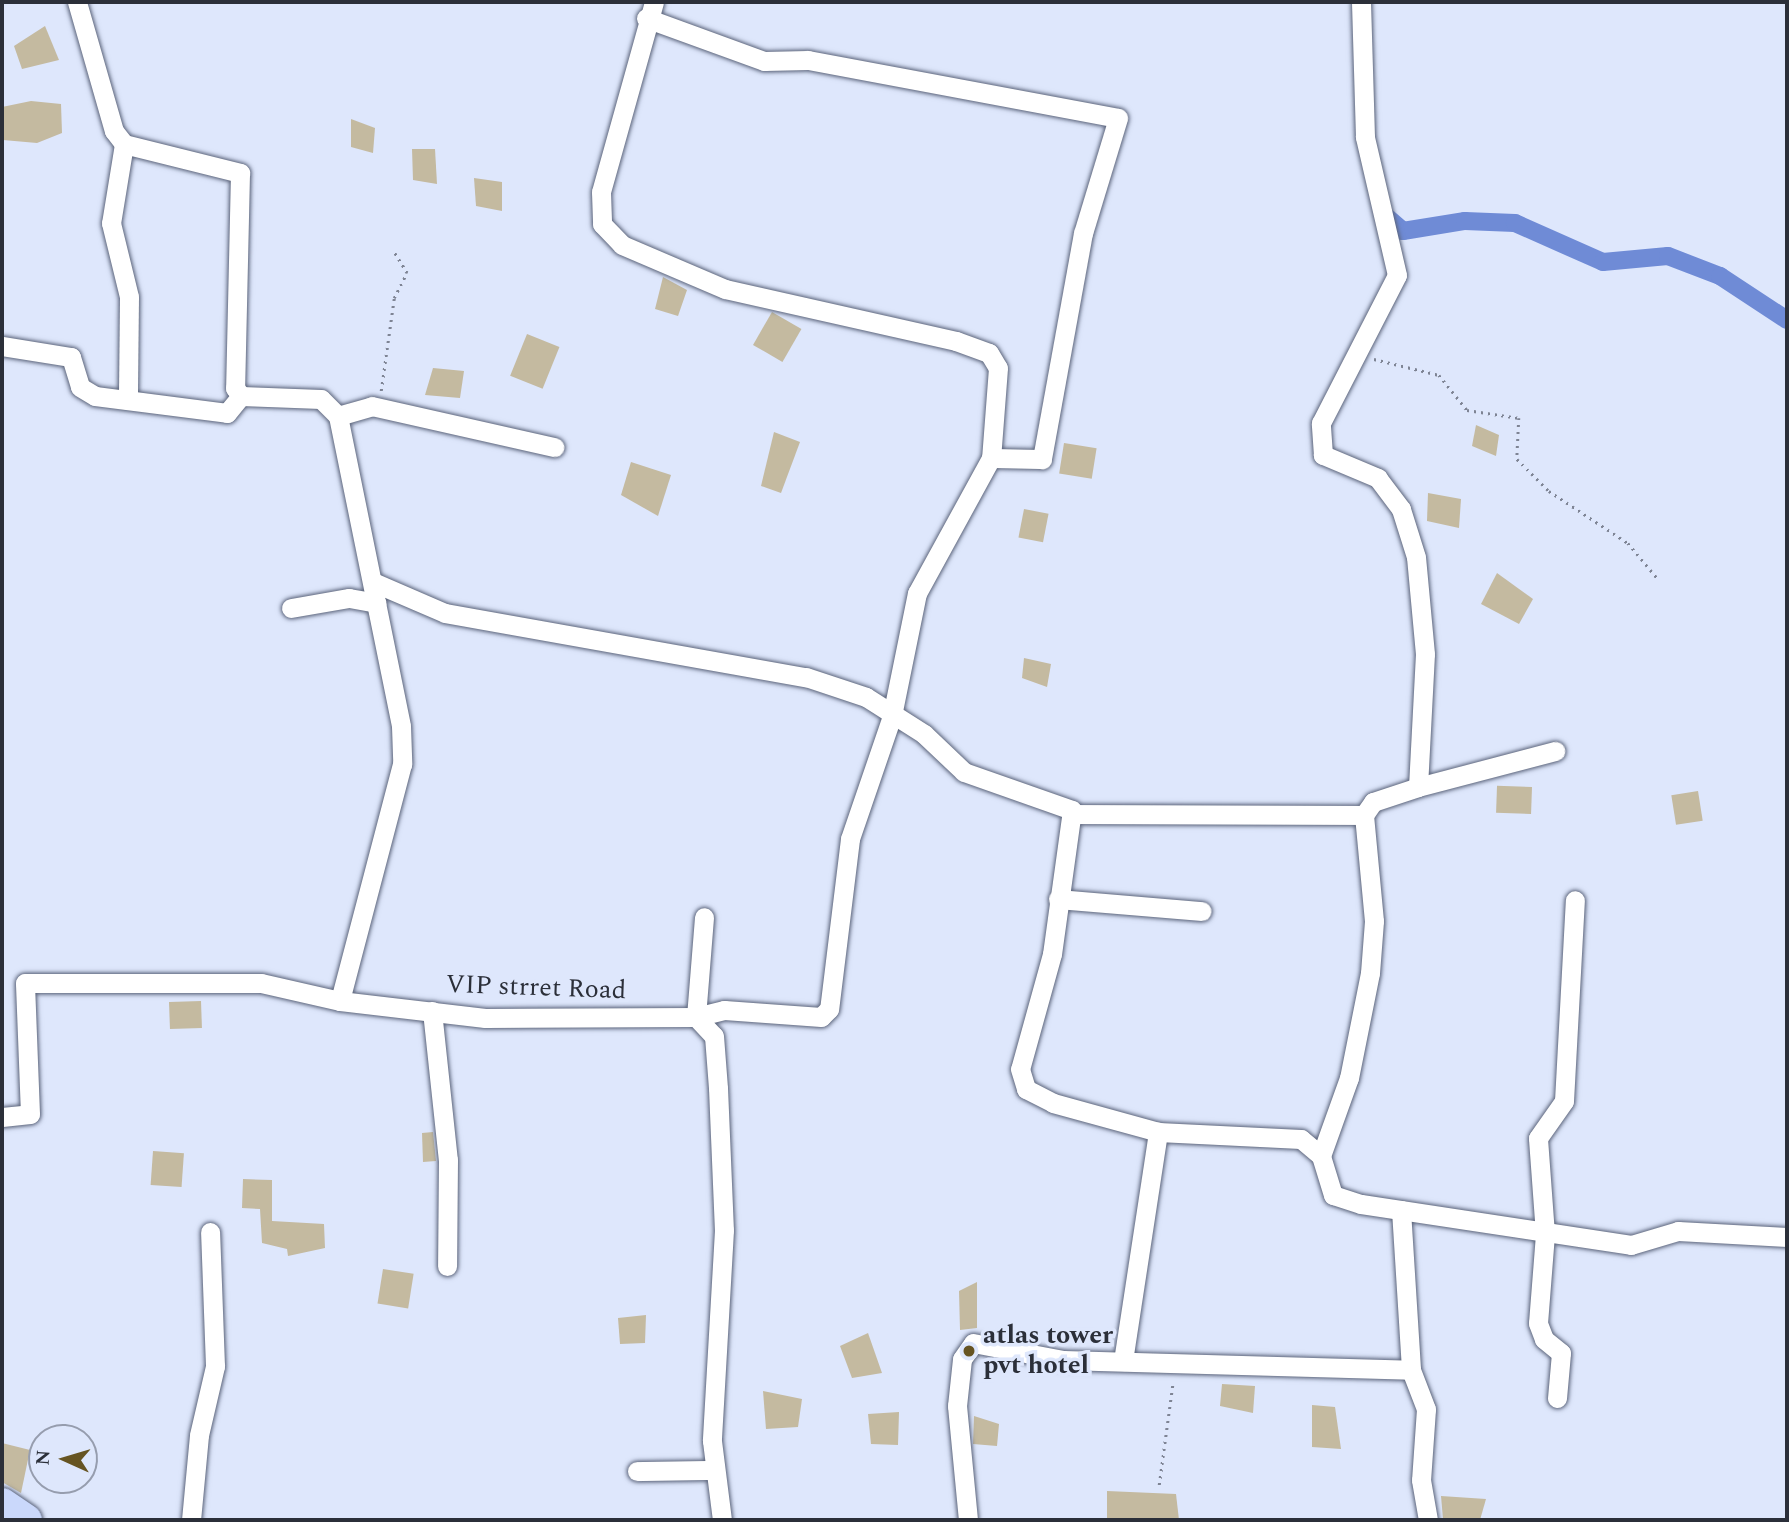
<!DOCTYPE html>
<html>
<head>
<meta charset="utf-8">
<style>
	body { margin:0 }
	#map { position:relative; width:1789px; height:1522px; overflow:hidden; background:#dee7fc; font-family:Spectral,serif }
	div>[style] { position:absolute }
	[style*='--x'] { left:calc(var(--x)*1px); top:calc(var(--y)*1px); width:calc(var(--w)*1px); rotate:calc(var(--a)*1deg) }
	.canal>* { height:18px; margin:-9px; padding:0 9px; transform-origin:9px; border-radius:9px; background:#6f8bd6 }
	.building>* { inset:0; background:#c4baa0; transform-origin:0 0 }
	.path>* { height:2.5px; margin-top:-1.25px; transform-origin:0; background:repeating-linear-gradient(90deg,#7e8494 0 2px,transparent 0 7px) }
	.roads { filter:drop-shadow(0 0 2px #5b647b) drop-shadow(0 0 2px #5b647b) }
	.minor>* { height:19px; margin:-9.5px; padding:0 9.5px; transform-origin:9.5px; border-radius:9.5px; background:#fff }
	.trunk>* { height:32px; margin:-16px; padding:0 16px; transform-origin:16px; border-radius:16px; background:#cad8fb }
	.dots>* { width:19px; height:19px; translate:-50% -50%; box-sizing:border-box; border:4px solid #dee7fc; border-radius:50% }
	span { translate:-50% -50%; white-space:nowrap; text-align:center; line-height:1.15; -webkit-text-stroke:7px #dee7fc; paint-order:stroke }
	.street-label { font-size:26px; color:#2b2f39 }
	.poi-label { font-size:26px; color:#2b2f39; font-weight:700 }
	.left { translate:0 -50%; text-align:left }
	.frame { position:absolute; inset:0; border:4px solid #2b2f39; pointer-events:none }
	.north { position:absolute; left:28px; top:1424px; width:70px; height:70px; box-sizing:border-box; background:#dee7fc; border:2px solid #969dae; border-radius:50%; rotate:274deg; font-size:19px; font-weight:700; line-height:28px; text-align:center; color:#2b2f39 }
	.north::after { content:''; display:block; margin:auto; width:24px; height:32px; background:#665422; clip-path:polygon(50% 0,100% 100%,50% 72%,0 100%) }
</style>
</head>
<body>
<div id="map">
	<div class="canal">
		<div style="--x:1388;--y:218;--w:20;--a:41"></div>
		<div style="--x:1403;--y:231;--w:63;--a:-9.2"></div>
		<div style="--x:1465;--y:221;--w:50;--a:2.3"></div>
		<div style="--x:1515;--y:223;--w:96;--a:23.9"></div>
		<div style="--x:1603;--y:262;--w:65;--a:-5.3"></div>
		<div style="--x:1668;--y:256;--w:56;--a:21"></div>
		<div style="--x:1720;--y:276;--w:80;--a:33.3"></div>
	</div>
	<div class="building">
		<div style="clip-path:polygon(45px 26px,59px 60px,22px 69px,14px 46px)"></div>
		<div style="clip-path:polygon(31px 101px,61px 104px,62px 133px,37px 143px,3px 140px,2px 107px)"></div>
		<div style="clip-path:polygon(351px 119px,375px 128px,373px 153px,351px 147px)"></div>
		<div style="clip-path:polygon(412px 149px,435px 149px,437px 184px,413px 180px)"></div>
		<div style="clip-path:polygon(474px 178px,502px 182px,502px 211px,476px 206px)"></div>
		<div style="clip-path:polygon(663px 277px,687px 290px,678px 316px,655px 309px)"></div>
		<div style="left:772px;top:312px;width:34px;height:38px;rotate:30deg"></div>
		<div style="left:527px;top:334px;width:35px;height:45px;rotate:22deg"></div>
		<div style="clip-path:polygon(433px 368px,464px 371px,460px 398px,425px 395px)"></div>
		<div style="clip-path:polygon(1476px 425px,1499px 435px,1496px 456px,1472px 446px)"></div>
		<div style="clip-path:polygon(774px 432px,800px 442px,781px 493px,761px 486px)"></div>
		<div style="left:1064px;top:443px;width:33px;height:31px;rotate:9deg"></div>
		<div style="clip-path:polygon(631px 462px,671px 475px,658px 516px,621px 495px)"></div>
		<div style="clip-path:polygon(1428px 493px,1461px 499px,1459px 528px,1427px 521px)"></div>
		<div style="left:1024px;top:509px;width:25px;height:29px;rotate:11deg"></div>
		<div style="clip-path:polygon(1497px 573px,1533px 599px,1519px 624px,1481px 604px)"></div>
		<div style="clip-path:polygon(1024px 658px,1051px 664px,1047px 687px,1022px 678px)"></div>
		<div style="left:1532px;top:787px;width:27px;height:35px;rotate:92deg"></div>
		<div style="left:1698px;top:791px;width:30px;height:27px;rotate:81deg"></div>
		<div style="left:201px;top:1001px;width:27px;height:32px;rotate:88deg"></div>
		<div style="clip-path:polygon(433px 1132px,436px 1161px,423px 1162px,422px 1133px)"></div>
		<div style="left:153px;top:1151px;width:31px;height:34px;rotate:4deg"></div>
		<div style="clip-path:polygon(243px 1179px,272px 1180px,272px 1221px,324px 1224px,325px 1248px,288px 1256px,287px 1249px,262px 1243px,260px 1209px,242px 1208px)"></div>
		<div style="left:383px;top:1269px;width:31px;height:35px;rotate:9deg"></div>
		<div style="clip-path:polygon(977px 1282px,977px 1328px,960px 1330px,959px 1291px)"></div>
		<div style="clip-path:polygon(646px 1315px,645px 1343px,620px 1344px,618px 1318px)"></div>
		<div style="clip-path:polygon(868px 1333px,882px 1373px,852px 1378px,840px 1346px)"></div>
		<div style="clip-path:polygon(1222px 1384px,1255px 1386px,1253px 1413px,1220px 1406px)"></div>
		<div style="clip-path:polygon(763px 1391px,802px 1399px,798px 1427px,766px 1429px)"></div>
		<div style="clip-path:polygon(1312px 1405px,1335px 1407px,1341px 1449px,1312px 1447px)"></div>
		<div style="clip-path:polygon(899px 1412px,898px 1445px,871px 1444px,868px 1414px)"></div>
		<div style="clip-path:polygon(974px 1416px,999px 1424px,997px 1446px,973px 1444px)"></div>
		<div style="clip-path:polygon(2px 1443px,30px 1450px,21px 1493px,2px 1482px)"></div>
		<div style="clip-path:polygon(1107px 1491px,1176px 1494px,1179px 1520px,1107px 1520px)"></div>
		<div style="clip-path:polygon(1441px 1496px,1486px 1499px,1480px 1520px,1443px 1519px)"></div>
	</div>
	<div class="path">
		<div style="--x:1374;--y:359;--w:67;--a:13.8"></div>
		<div style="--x:1439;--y:375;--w:45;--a:51.3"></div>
		<div style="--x:1467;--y:410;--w:53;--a:8.7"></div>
		<div style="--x:1519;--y:418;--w:41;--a:92.8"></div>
		<div style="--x:1517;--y:459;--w:45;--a:45"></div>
		<div style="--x:1549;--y:491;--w:95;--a:33.4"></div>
		<div style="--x:1628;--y:543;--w:47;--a:50.2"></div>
		<div style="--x:381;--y:391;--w:94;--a:-82"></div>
		<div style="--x:394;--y:298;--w:28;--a:-63"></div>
		<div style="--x:407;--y:273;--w:25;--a:-122"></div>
		<div style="--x:1159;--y:1485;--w:105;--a:-82.3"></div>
	</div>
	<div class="roads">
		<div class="minor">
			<div style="--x:77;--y:2;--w:134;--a:74"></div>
			<div style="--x:114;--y:131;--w:16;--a:52"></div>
			<div style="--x:124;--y:144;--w:120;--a:14"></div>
			<div style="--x:240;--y:173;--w:215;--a:91.3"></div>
			<div style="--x:235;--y:388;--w:10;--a:53"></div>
			<div style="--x:241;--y:396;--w:80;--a:2.1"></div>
			<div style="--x:321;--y:399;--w:24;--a:45"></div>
			<div style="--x:338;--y:416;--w:316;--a:78.5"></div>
			<div style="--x:401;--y:726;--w:38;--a:88"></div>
			<div style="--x:402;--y:764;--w:245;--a:104.7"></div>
			<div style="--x:654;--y:2;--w:197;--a:105.6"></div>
			<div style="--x:601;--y:192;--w:32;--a:88"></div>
			<div style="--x:602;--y:224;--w:29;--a:46"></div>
			<div style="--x:622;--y:245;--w:112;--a:23.1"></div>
			<div style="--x:725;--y:289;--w:237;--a:12.7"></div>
			<div style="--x:956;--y:341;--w:35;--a:20"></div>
			<div style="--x:989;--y:353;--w:17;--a:59"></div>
			<div style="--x:998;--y:368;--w:90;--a:94.4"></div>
			<div style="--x:991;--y:458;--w:154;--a:118.7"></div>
			<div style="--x:917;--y:593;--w:126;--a:101.5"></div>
			<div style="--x:892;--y:716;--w:130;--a:108.9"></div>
			<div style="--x:850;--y:839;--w:171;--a:97"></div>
			<div style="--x:829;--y:1009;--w:11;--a:135"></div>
			<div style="--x:821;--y:1017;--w:97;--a:-175.9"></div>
			<div style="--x:724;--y:1010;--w:29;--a:166"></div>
			<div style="--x:696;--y:1017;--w:100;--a:-85.4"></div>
			<div style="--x:646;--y:18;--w:126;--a:20"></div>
			<div style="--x:764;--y:61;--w:44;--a:-1.3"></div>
			<div style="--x:808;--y:60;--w:315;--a:10.6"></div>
			<div style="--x:1118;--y:118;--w:120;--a:106.9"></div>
			<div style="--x:1083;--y:233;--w:230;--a:100.3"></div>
			<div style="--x:1042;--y:459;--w:51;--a:-178.9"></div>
			<div style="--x:124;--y:144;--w:80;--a:99.3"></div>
			<div style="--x:111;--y:223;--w:76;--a:76.3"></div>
			<div style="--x:129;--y:297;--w:103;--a:90.6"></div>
			<div style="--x:2;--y:346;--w:70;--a:9.1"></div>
			<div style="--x:71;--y:357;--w:31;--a:73"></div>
			<div style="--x:80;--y:387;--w:17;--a:31"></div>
			<div style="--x:95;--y:396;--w:133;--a:7.3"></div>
			<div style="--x:227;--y:413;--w:22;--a:-51"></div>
			<div style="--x:338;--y:416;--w:35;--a:-16"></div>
			<div style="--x:372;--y:406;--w:187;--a:12.7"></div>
			<div style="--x:373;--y:582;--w:78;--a:23.3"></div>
			<div style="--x:445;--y:613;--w:367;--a:10.1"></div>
			<div style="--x:806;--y:677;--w:63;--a:18.4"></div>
			<div style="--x:866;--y:697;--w:69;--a:32.5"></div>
			<div style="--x:924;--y:734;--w:55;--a:43.5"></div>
			<div style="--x:964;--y:772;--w:114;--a:19.4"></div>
			<div style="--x:1072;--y:810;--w:145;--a:97.9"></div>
			<div style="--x:1052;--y:954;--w:119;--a:105.5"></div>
			<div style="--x:1020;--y:1069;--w:21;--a:73"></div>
			<div style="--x:1026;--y:1089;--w:30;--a:27"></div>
			<div style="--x:1053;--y:1103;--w:109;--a:15.4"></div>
			<div style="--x:1158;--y:1132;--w:143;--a:2.8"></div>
			<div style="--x:1301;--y:1139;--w:26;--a:40"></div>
			<div style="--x:1321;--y:1156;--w:41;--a:72.9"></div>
			<div style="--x:1333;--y:1195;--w:29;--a:18"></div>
			<div style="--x:1361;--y:1204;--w:273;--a:8.6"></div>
			<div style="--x:1631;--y:1245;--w:49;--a:-16.6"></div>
			<div style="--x:1678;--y:1231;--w:109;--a:3.2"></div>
			<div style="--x:291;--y:608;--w:59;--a:-9.8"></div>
			<div style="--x:349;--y:598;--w:28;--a:10"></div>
			<div style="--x:1418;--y:787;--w:142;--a:-14.7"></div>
			<div style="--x:1073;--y:814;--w:291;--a:0.2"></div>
			<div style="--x:1058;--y:899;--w:144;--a:4.8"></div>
			<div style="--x:432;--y:1011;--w:150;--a:83.9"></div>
			<div style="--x:448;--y:1160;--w:106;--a:90.5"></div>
			<div style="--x:2;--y:1117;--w:28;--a:-6"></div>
			<div style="--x:30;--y:1114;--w:131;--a:-92.2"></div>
			<div style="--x:25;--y:983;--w:236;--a:0"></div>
			<div style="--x:261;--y:983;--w:81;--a:12.8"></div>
			<div style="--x:340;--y:1001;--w:146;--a:6.7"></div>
			<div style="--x:485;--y:1018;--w:211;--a:-0.3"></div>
			<div style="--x:696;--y:1017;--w:26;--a:47"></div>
			<div style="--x:714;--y:1036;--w:52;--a:85.6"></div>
			<div style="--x:718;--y:1088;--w:142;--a:87.6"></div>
			<div style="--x:724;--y:1230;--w:211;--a:93.3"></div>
			<div style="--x:712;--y:1441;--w:80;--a:82.8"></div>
			<div style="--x:1321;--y:1156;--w:83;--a:-70.3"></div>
			<div style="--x:1349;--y:1078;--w:107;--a:-78.7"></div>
			<div style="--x:1370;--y:973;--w:52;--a:-85.6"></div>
			<div style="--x:1374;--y:921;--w:106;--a:-95.4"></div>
			<div style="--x:1364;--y:815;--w:16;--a:-55"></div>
			<div style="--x:1373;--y:802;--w:47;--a:-18.4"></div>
			<div style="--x:1418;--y:787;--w:133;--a:-87"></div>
			<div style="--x:1425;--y:654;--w:97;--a:-95.3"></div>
			<div style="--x:1416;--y:557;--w:50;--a:-107.4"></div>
			<div style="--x:1401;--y:509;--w:39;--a:-127"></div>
			<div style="--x:1378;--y:478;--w:60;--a:-157.3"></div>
			<div style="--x:1323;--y:455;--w:32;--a:-94"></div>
			<div style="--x:1321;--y:423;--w:166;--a:-62.8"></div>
			<div style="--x:1397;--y:275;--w:142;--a:-103.1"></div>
			<div style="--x:1365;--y:137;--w:135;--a:-91.7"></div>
			<div style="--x:1401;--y:1210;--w:160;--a:86.4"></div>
			<div style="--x:1411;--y:1370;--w:42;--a:69"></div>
			<div style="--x:1426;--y:1409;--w:71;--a:94"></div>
			<div style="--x:1421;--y:1480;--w:41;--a:80.1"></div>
			<div style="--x:1123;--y:1361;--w:232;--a:-81.3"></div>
			<div style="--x:1557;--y:1398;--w:45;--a:-84.9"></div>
			<div style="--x:1561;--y:1353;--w:22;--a:-141"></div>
			<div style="--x:1544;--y:1339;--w:17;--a:-111"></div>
			<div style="--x:1538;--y:1323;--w:89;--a:-85.5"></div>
			<div style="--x:1545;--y:1234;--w:96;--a:-94.2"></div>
			<div style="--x:1538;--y:1138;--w:45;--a:-54.9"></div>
			<div style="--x:1564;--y:1101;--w:201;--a:-86.9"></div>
			<div style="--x:637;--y:1471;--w:76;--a:-0.8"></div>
			<div style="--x:191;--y:1520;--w:85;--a:-84.6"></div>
			<div style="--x:199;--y:1435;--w:71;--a:-76.9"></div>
			<div style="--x:215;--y:1366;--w:134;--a:-92.1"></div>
			<div style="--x:968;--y:1520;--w:115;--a:-95.5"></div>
			<div style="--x:957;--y:1406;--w:47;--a:-83.9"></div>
			<div style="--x:962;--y:1359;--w:19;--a:-55"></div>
			<div style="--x:973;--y:1343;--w:92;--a:10.7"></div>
			<div style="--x:1063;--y:1360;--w:348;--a:1.6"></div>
		</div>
		<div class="trunk">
			<div style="--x:2;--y:1504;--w:29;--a:34"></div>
		</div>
	</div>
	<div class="dots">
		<div style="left:969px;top:1351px;background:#665422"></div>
	</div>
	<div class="street-label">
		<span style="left:536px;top:988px;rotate:2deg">VIP strret Road</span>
	</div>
	<div class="poi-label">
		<span class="left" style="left:983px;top:1351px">atlas tower<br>pvt hotel</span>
	</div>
	<div class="frame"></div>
	<div class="north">N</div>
</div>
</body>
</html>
